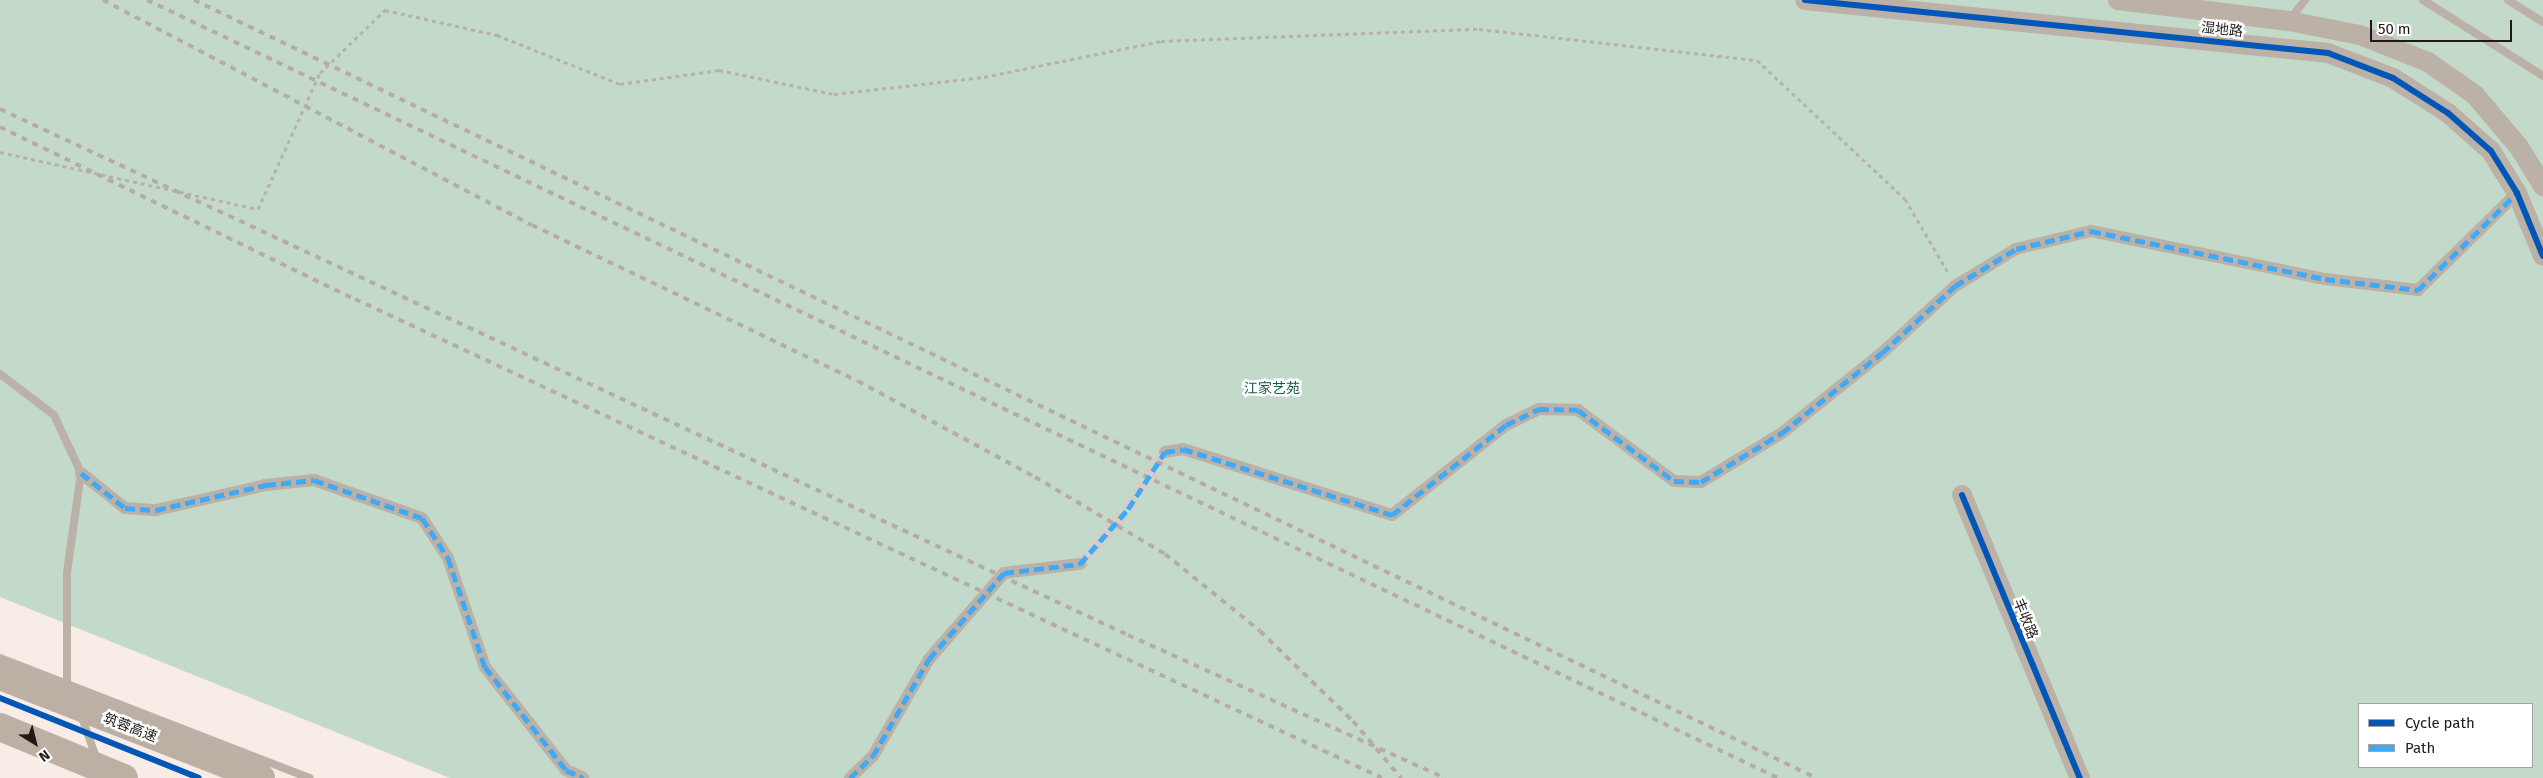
<!DOCTYPE html>
<html>
<head>
<meta charset="utf-8">
<style>
	body { margin:0 }
	#map { position:relative; width:2543px; height:778px; overflow:hidden; background:#f8ece6; font-family:"Fira Sans","Noto Sans SC",sans-serif }
	div>[style] { position:absolute }
	[style*='--x'] { left:calc(var(--x)*1px); top:calc(var(--y)*1px); width:calc(var(--w)*1px); rotate:calc(var(--a)*1deg) }
	.green>* { inset:0; background:#c3d9c9 }
	.pedestrian-tunnel>* { height:12px; margin-top:-6px; transform-origin:0; background:repeating-linear-gradient(90deg,#d8ccc7 0 12px,transparent 0 18px) }
	.path>* { height:3px; margin-top:-1.5px; transform-origin:0; background:repeating-linear-gradient(90deg,#b9b0a9 0 4px,transparent 0 8px) }
	.service>* { height:8px; margin:-4px; padding:0 4px; transform-origin:4px; border-radius:4px; background:#bcb1a7 }
	.pedestrian>* { height:12px; margin:-6px; padding:0 6px; transform-origin:6px; border-radius:6px; background:#bcb1a7 }
	.tertiary>* { height:20px; margin:-10px; padding:0 10px; transform-origin:10px; border-radius:10px; background:#bcb1a7 }
	.rail>* { height:4px; margin-top:-2px; transform-origin:0; background:repeating-linear-gradient(90deg,#b7aca5 0 6px,transparent 0 12px) }
	.motorway-bridge>* { height:28px; margin:-14px; padding:0 14px; transform-origin:14px; border-radius:14px; background:#bcb0a5 }
	.quiet>* { height:5px; margin-top:-2.5px; transform-origin:0; background:repeating-linear-gradient(90deg,#3fa9f5 0 10px,transparent 0 15px) }
	.cycleway>* { height:6px; margin:-3px; padding:0 3px; transform-origin:3px; border-radius:3px; background:#0057b8 }
	span { translate:-50% -50%; white-space:nowrap; text-align:center; line-height:1.15; -webkit-text-stroke:5px #fff; paint-order:stroke }
	.street-label { font-size:14px; color:#201916 }
	.park-label { font-size:14px; color:#155d42 }
	.legend { position:absolute; left:2358px; top:703px; width:175px; height:65px; box-sizing:border-box; background:#fff; border:1px solid #a6a3a2; margin:0; padding:6px 9px; list-style:none; font-size:15px; color:#201916 }
	.legend li { display:flex; align-items:center; gap:10px; height:25px }
	.legend b { width:25px; border:1px solid #a6a3a2 }
	.north { position:absolute; left:10px; top:718px; width:50px; height:50px; -webkit-text-stroke:4px #fff; paint-order:stroke; rotate:144deg; font-size:14px; font-weight:700; line-height:20px; text-align:center; color:#201916 }
	.north::after { content:''; display:block; margin:auto; width:18px; height:22px; background:#201916; clip-path:polygon(50% 0,100% 100%,50% 72%,0 100%) }
	.scale { position:absolute; left:2370px; top:20px; width:142px; height:22px; box-sizing:border-box; border:2px solid #201916; border-top:0; padding-left:6px; font-size:15px; line-height:18px; white-space:nowrap; color:#201916; -webkit-text-stroke:4px #fff; paint-order:stroke }
</style>
</head>
<body>
<div id="map">
	<div class="green">
		<div style="clip-path:polygon(evenodd,0 0,2543px 0,2543px 778px,450px 778px,0 597px,0 0,2359px 704px,2532px 704px,2532px 767px,2359px 767px,2359px 704px)"></div>
	</div>
	<div class="pedestrian-tunnel">
		<div style="--x:1080;--y:564;--w:73;--a:-48.9"></div>
		<div style="--x:1128;--y:509;--w:68;--a:-57"></div>
	</div>
	<div class="path">
		<div style="--x:0;--y:152;--w:264;--a:12.5"></div>
		<div style="--x:258;--y:209;--w:149;--a:-65.5"></div>
		<div style="--x:320;--y:73;--w:91;--a:-44.1"></div>
		<div style="--x:385;--y:10;--w:115;--a:12.6"></div>
		<div style="--x:497;--y:35;--w:132;--a:21.7"></div>
		<div style="--x:620;--y:84;--w:100;--a:-8"></div>
		<div style="--x:719;--y:70;--w:117;--a:11.8"></div>
		<div style="--x:834;--y:94;--w:151;--a:-6.5"></div>
		<div style="--x:984;--y:77;--w:181;--a:-11.5"></div>
		<div style="--x:1161;--y:41;--w:318;--a:-2.2"></div>
		<div style="--x:1479;--y:29;--w:280;--a:6.4"></div>
		<div style="--x:1757;--y:60;--w:203;--a:43.2"></div>
		<div style="--x:1905;--y:199;--w:87;--a:59.6"></div>
	</div>
	<div class="service">
		<div style="--x:2423;--y:0;--w:142;--a:32.3"></div>
		<div style="--x:2508;--y:0;--w:41;--a:32.2"></div>
		<div style="--x:2289;--y:20;--w:26;--a:-51"></div>
		<div style="--x:0;--y:374;--w:68;--a:37.2"></div>
		<div style="--x:54;--y:415;--w:64;--a:65"></div>
		<div style="--x:81;--y:473;--w:101;--a:98"></div>
		<div style="--x:67;--y:573;--w:109;--a:90"></div>
		<div style="--x:67;--y:682;--w:19;--a:65"></div>
		<div style="--x:0;--y:658;--w:332;--a:21.2"></div>
		<div style="--x:81;--y:715;--w:48;--a:70.4"></div>
	</div>
	<div class="pedestrian">
		<div style="--x:1165;--y:452;--w:18;--a:-9"></div>
		<div style="--x:1183;--y:449;--w:219;--a:17.5"></div>
		<div style="--x:1392;--y:515;--w:145;--a:-38.3"></div>
		<div style="--x:1506;--y:425;--w:37;--a:-26"></div>
		<div style="--x:1539;--y:409;--w:39;--a:1"></div>
		<div style="--x:1578;--y:410;--w:119;--a:36.5"></div>
		<div style="--x:1674;--y:481;--w:27;--a:2"></div>
		<div style="--x:1701;--y:482;--w:95;--a:-31.2"></div>
		<div style="--x:1782;--y:433;--w:128;--a:-38.7"></div>
		<div style="--x:1882;--y:353;--w:99;--a:-42.5"></div>
		<div style="--x:1955;--y:286;--w:71;--a:-31.2"></div>
		<div style="--x:2016;--y:249;--w:77;--a:-13.5"></div>
		<div style="--x:2091;--y:231;--w:239;--a:11.6"></div>
		<div style="--x:2325;--y:279;--w:94;--a:6.7"></div>
		<div style="--x:2418;--y:290;--w:139;--a:-44.4"></div>
		<div style="--x:81;--y:473;--w:56;--a:38.5"></div>
		<div style="--x:125;--y:508;--w:31;--a:4"></div>
		<div style="--x:156;--y:510;--w:113;--a:-12.8"></div>
		<div style="--x:266;--y:485;--w:48;--a:-5.9"></div>
		<div style="--x:314;--y:480;--w:114;--a:19.4"></div>
		<div style="--x:422;--y:518;--w:48;--a:57"></div>
		<div style="--x:448;--y:558;--w:115;--a:71.3"></div>
		<div style="--x:485;--y:667;--w:131;--a:51.8"></div>
		<div style="--x:566;--y:770;--w:19;--a:25"></div>
		<div style="--x:850;--y:778;--w:32;--a:-44"></div>
		<div style="--x:873;--y:756;--w:112;--a:-60"></div>
		<div style="--x:929;--y:659;--w:114;--a:-48.9"></div>
		<div style="--x:1004;--y:573;--w:77;--a:-6.8"></div>
	</div>
	<div class="tertiary">
		<div style="--x:1805;--y:0;--w:526;--a:5.79"></div>
		<div style="--x:2328;--y:53;--w:70;--a:21"></div>
		<div style="--x:2393;--y:78;--w:65;--a:32.5"></div>
		<div style="--x:2448;--y:113;--w:57;--a:41.5"></div>
		<div style="--x:2491;--y:151;--w:49;--a:58.2"></div>
		<div style="--x:2517;--y:193;--w:68;--a:67.6"></div>
		<div style="--x:2118;--y:0;--w:172;--a:7"></div>
		<div style="--x:2289;--y:21;--w:72;--a:11.2"></div>
		<div style="--x:2360;--y:35;--w:73;--a:21.7"></div>
		<div style="--x:2428;--y:62;--w:57;--a:35.1"></div>
		<div style="--x:2475;--y:95;--w:68;--a:49.8"></div>
		<div style="--x:2519;--y:147;--w:46;--a:58.4"></div>
		<div style="--x:1962;--y:495;--w:307;--a:67.4"></div>
	</div>
	<div class="rail">
		<div style="--x:103;--y:0;--w:484;--a:27.7"></div>
		<div style="--x:532;--y:225;--w:361;--a:25.6"></div>
		<div style="--x:858;--y:381;--w:201;--a:28.5"></div>
		<div style="--x:1035;--y:477;--w:151;--a:30.6"></div>
		<div style="--x:1165;--y:554;--w:122;--a:39"></div>
		<div style="--x:1260;--y:631;--w:129;--a:44.1"></div>
		<div style="--x:1353;--y:721;--w:75;--a:49.9"></div>
		<div style="--x:147;--y:0;--w:1807;--a:25.5"></div>
		<div style="--x:194;--y:0;--w:1799;--a:25.62"></div>
		<div style="--x:0;--y:109;--w:1245;--a:25"></div>
		<div style="--x:1128;--y:635;--w:348;--a:24.3"></div>
		<div style="--x:0;--y:127;--w:394;--a:25.9"></div>
		<div style="--x:355;--y:299;--w:1133;--a:25"></div>
	</div>
	<div class="motorway-bridge">
		<div style="--x:0;--y:676;--w:280;--a:21.3"></div>
		<div style="--x:0;--y:727;--w:134;--a:22.4"></div>
	</div>
	<div class="quiet">
		<div style="--x:81;--y:473;--w:56;--a:38.5"></div>
		<div style="--x:125;--y:508;--w:31;--a:4"></div>
		<div style="--x:156;--y:510;--w:113;--a:-12.8"></div>
		<div style="--x:266;--y:485;--w:48;--a:-5.9"></div>
		<div style="--x:314;--y:480;--w:114;--a:19.4"></div>
		<div style="--x:422;--y:518;--w:48;--a:57"></div>
		<div style="--x:448;--y:558;--w:115;--a:71.3"></div>
		<div style="--x:485;--y:667;--w:131;--a:51.8"></div>
		<div style="--x:566;--y:770;--w:19;--a:25"></div>
		<div style="--x:850;--y:778;--w:32;--a:-44"></div>
		<div style="--x:873;--y:756;--w:112;--a:-60"></div>
		<div style="--x:929;--y:659;--w:114;--a:-48.9"></div>
		<div style="--x:1004;--y:573;--w:77;--a:-6.8"></div>
		<div style="--x:1080;--y:564;--w:73;--a:-48.9"></div>
		<div style="--x:1128;--y:509;--w:68;--a:-57"></div>
		<div style="--x:1165;--y:452;--w:18;--a:-9"></div>
		<div style="--x:1183;--y:449;--w:219;--a:17.5"></div>
		<div style="--x:1392;--y:515;--w:145;--a:-38.3"></div>
		<div style="--x:1506;--y:425;--w:37;--a:-26"></div>
		<div style="--x:1539;--y:409;--w:39;--a:1"></div>
		<div style="--x:1578;--y:410;--w:119;--a:36.5"></div>
		<div style="--x:1674;--y:481;--w:27;--a:2"></div>
		<div style="--x:1701;--y:482;--w:95;--a:-31.2"></div>
		<div style="--x:1782;--y:433;--w:128;--a:-38.7"></div>
		<div style="--x:1882;--y:353;--w:99;--a:-42.5"></div>
		<div style="--x:1955;--y:286;--w:71;--a:-31.2"></div>
		<div style="--x:2016;--y:249;--w:77;--a:-13.5"></div>
		<div style="--x:2091;--y:231;--w:239;--a:11.6"></div>
		<div style="--x:2325;--y:279;--w:94;--a:6.7"></div>
		<div style="--x:2418;--y:290;--w:139;--a:-44.4"></div>
	</div>
	<div class="cycleway">
		<div style="--x:1805;--y:0;--w:526;--a:5.79"></div>
		<div style="--x:2328;--y:53;--w:70;--a:21"></div>
		<div style="--x:2393;--y:78;--w:65;--a:32.5"></div>
		<div style="--x:2448;--y:113;--w:57;--a:41.5"></div>
		<div style="--x:2491;--y:151;--w:49;--a:58.2"></div>
		<div style="--x:2517;--y:193;--w:68;--a:67.6"></div>
		<div style="--x:1962;--y:495;--w:307;--a:67.4"></div>
		<div style="--x:0;--y:698;--w:214;--a:21.9"></div>
	</div>
	<div class="street-label">
		<span style="left:2222px;top:30px;rotate:6deg">湿地路</span>
		<span style="left:2025px;top:619px;rotate:68deg">丰收路</span>
		<span style="left:130px;top:728px;rotate:21deg">筑蓉高速</span>
	</div>
	<div class="park-label">
		<span style="left:1272px;top:389px">江家艺苑</span>
	</div>
	<ul class="legend">
	<li><b style="height:6px;background:#0057b8"></b>Cycle path</li>
	<li><b style="height:6px;background:#3fa9f5"></b>Path</li>
	</ul>
	<div class="north">N</div>
	<div class="scale">50 m</div>
</div>
</body>
</html>
